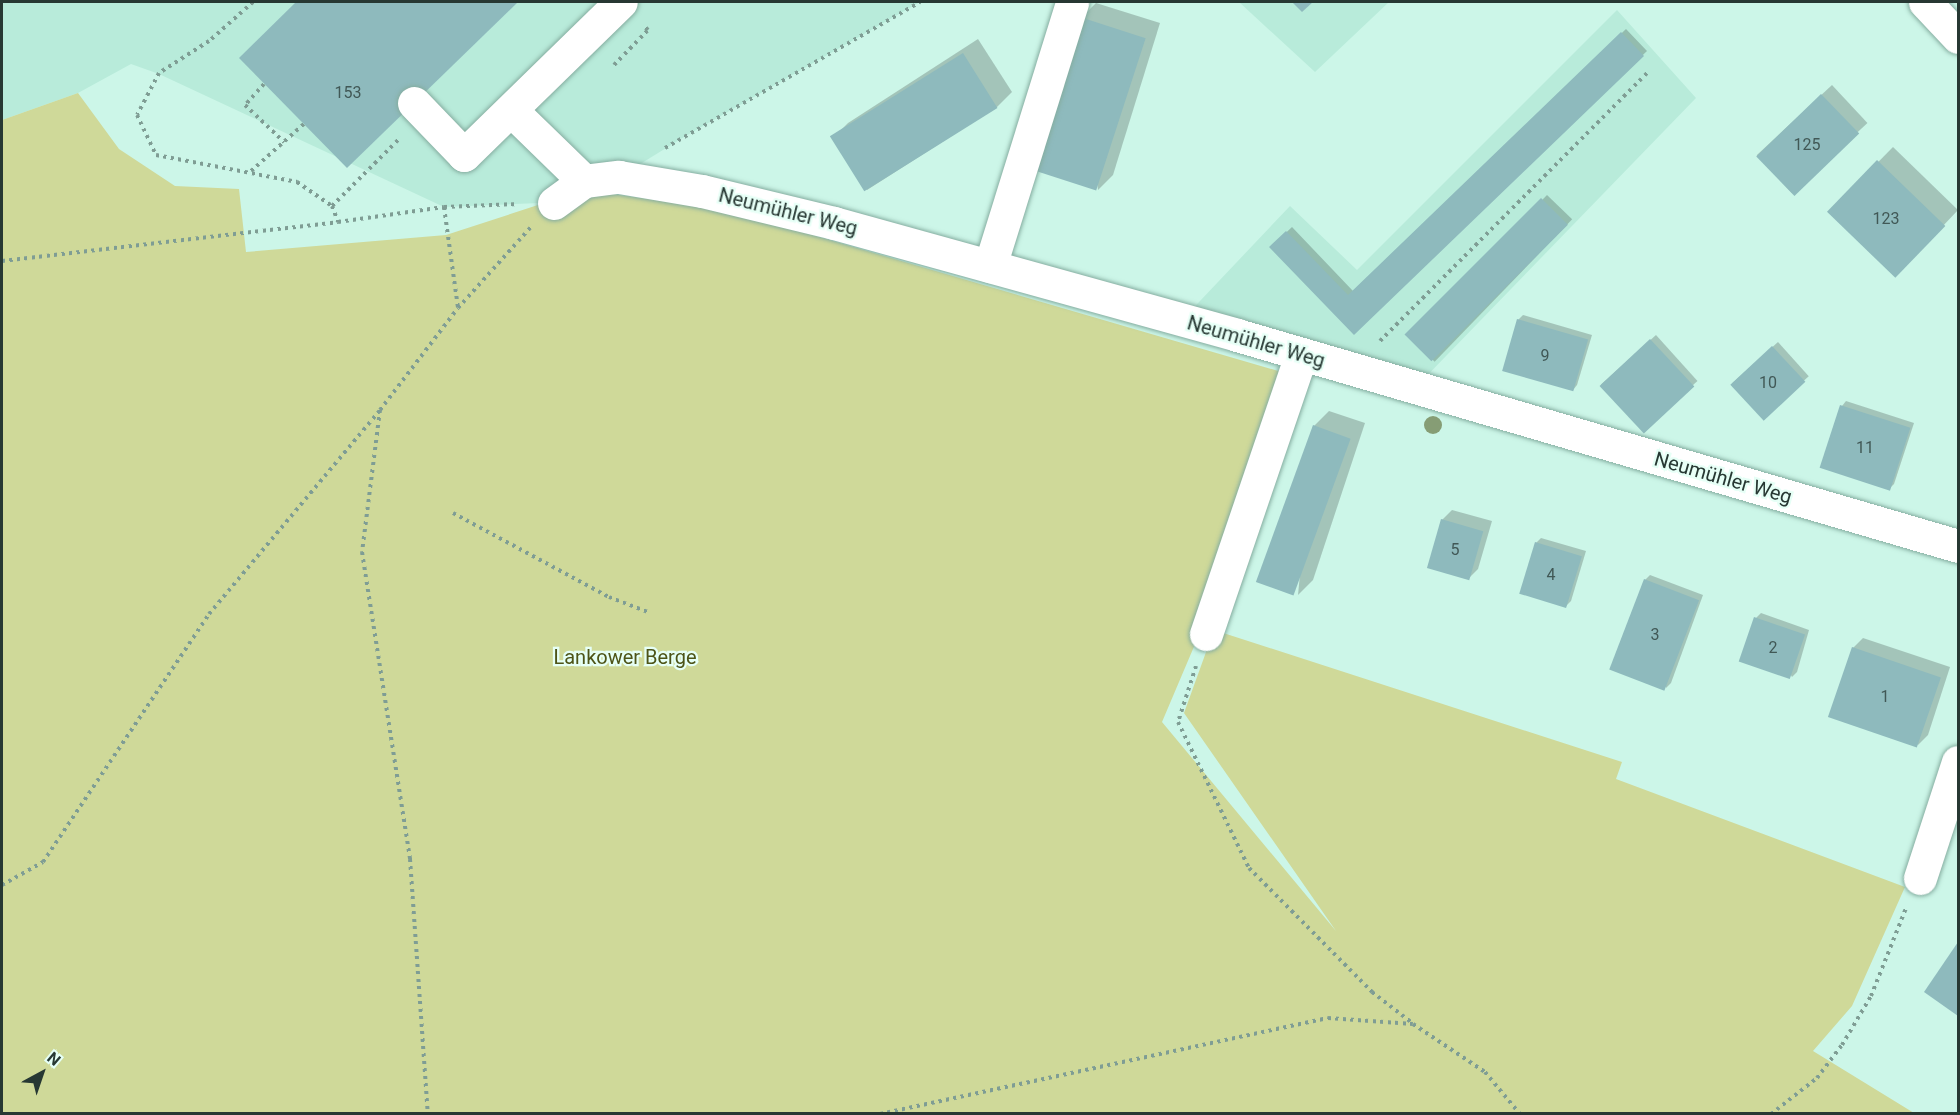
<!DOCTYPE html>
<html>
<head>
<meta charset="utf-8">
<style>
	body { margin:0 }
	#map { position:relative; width:1960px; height:1115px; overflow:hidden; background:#ccf6e8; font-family:Roboto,sans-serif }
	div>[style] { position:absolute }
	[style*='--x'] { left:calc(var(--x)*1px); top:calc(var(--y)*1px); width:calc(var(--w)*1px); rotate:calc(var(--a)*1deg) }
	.built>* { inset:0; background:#b8ebda }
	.green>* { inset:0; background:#cfd999 }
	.shadow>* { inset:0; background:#0003; transform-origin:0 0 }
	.building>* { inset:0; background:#8ebabd; transform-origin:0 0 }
	.path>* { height:4px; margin-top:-2px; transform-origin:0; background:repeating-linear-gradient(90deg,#7f9d94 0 3px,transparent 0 7.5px) }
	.roads { filter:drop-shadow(0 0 2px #85ada0) drop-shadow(0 0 2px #85ada0) }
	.minor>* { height:33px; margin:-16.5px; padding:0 16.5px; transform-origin:16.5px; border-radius:16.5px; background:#fff }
	.trees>* { width:18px; height:18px; margin:-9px; border-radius:50%; background:#869d75 }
	span { translate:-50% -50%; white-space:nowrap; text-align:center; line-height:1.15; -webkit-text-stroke:4.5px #e6fff6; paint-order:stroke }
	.number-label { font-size:16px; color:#415856 }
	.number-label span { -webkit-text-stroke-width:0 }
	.street-label { font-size:20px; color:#273833 }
	.park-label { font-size:20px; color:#4d5417 }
	.frame { position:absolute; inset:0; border:3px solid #273833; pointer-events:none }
	.north { position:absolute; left:12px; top:1043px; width:60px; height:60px; -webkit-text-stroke:4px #e6fff6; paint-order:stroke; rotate:40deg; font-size:16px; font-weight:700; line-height:24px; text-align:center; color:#273833 }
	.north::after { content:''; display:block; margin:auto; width:21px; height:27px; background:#273833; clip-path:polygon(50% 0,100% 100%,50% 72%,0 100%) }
</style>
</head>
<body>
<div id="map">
	<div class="built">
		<div style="clip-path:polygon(2px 2px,920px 2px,689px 134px,619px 177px,540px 203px,444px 207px,159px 74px,131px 64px,78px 93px,2px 120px)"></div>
		<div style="clip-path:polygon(1239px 2px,1389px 2px,1315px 72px)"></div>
		<div style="clip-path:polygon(1617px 10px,1696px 98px,1415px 388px,1182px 320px,1290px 206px,1357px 270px)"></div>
	</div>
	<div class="green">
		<div style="clip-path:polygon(78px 93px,119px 149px,175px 186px,239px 189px,246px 252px,446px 235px,584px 190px,727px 210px,1285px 373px,1235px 550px,1162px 722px,1336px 931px,1184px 713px,1214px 630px,1622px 762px,1616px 779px,1905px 887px,1852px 1006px,1813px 1051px,1914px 1113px,2px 1114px,2px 120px)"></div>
	</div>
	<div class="shadow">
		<div style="clip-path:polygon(298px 2px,515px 2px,347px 166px,241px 58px)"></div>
		<div style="clip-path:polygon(1096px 3px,1160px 23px,1113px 175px,1098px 190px,1081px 18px)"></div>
		<div style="clip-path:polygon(1626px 29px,1647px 51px,1354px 333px,1271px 247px,1292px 227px,1353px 291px)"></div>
		<div style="clip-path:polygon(978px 39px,1012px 92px,997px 107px,867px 190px,833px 138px,848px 123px)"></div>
		<div style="left:1832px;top:85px;width:52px;height:103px;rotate:47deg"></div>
		<div style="clip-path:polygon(1893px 147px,1958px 210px,1910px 261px,1829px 212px)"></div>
		<div style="left:1547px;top:195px;width:35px;height:198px;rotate:44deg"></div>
		<div style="clip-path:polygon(1523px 315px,1592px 335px,1577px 385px,1573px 390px,1518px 320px)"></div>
		<div style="left:1656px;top:335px;width:62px;height:74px;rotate:48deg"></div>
		<div style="left:1778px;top:342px;width:46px;height:62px;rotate:48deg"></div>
		<div style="clip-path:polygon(1846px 401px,1914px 423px,1894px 484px,1889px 489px,1842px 406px)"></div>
		<div style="clip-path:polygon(1329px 411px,1365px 423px,1313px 580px,1298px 595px,1314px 426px)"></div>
		<div style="clip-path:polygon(1452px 510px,1492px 521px,1478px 569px,1468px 579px,1442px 520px)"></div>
		<div style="clip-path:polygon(1541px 538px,1586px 551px,1571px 601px,1566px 606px,1536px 543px)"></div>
		<div style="clip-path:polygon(1650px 575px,1703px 595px,1671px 683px,1666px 688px,1645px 580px)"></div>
		<div style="clip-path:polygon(1761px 613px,1809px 630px,1797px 672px,1792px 677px,1756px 618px)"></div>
		<div style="clip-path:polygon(1863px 638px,1950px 667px,1928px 735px,1918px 745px,1853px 648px)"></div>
		<div style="clip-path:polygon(1958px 945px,1958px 1014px,1926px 992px)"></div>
	</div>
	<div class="building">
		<div style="clip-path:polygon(296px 2px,518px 2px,347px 168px,239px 58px)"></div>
		<div style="clip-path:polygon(1292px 2px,1313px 2px,1302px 12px)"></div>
		<div style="left:1080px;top:17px;width:69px;height:160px;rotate:18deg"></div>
		<div style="clip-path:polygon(1621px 32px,1644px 56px,1354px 335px,1269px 247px,1286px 231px,1348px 295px)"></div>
		<div style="left:963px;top:53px;width:65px;height:157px;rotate:58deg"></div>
		<div style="left:1821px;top:94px;width:55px;height:90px;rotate:46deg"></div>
		<div style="left:1877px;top:160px;width:95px;height:72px;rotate:44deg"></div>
		<div style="left:1541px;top:198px;width:38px;height:193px;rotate:45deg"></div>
		<div style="left:1517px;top:319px;width:74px;height:54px;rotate:16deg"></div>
		<div style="left:1650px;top:339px;width:65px;height:69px;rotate:47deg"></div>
		<div style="left:1772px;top:346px;width:49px;height:57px;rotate:47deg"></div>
		<div style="left:1840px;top:405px;width:74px;height:66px;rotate:18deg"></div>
		<div style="left:1313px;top:425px;width:40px;height:167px;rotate:20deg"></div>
		<div style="left:1441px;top:519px;width:44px;height:51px;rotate:16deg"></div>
		<div style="left:1535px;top:542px;width:49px;height:54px;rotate:17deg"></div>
		<div style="left:1644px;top:579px;width:59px;height:97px;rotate:21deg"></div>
		<div style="left:1754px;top:617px;width:54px;height:47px;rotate:19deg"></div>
		<div style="left:1852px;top:647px;width:94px;height:74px;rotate:19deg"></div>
		<div style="clip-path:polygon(1958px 942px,1958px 1016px,1924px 992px)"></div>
	</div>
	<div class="path">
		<div style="--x:253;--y:2;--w:59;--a:138.4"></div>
		<div style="--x:209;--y:41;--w:59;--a:147.4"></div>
		<div style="--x:159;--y:73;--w:47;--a:117.6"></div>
		<div style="--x:137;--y:115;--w:44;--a:64.6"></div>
		<div style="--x:156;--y:155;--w:144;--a:10.8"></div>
		<div style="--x:297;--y:182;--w:42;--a:34.4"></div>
		<div style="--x:332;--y:206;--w:17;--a:69"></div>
		<div style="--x:614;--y:65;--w:49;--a:-45.8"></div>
		<div style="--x:648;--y:30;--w:6;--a:-135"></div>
		<div style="--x:264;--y:84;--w:28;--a:132"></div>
		<div style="--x:245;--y:105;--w:54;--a:43.5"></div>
		<div style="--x:665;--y:148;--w:294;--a:-29.8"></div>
		<div style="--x:251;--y:171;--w:71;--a:-41.6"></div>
		<div style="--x:332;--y:206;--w:95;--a:-45"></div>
		<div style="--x:444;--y:207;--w:102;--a:82.1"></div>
		<div style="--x:2;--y:261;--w:338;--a:-6.6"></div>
		<div style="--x:338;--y:222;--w:107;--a:-8.1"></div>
		<div style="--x:444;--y:207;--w:75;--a:-2.3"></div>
		<div style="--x:1380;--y:341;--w:380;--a:-45.1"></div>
		<div style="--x:380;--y:410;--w:143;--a:97.2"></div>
		<div style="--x:362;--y:552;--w:311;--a:81.1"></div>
		<div style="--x:410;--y:859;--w:256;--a:86"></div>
		<div style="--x:453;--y:513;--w:177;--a:28.3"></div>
		<div style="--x:609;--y:597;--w:42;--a:21"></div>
		<div style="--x:1196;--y:666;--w:59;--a:107.8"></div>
		<div style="--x:1178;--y:722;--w:162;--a:64.1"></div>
		<div style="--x:1249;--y:868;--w:175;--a:45.2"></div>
		<div style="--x:1372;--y:992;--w:49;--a:37.6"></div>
		<div style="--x:2;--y:885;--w:47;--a:-29.3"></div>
		<div style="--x:43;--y:862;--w:298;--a:-56.2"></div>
		<div style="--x:209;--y:614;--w:266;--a:-50"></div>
		<div style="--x:380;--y:410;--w:128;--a:-52.6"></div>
		<div style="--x:458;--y:308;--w:109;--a:-48"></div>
		<div style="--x:880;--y:1114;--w:458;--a:-12.1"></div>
		<div style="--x:1328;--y:1018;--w:85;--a:4"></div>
		<div style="--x:1413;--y:1024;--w:87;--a:33.7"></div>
		<div style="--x:1485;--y:1072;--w:55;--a:50.2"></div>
		<div style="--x:1771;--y:1114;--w:58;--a:-38"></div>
		<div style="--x:1817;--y:1078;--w:41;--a:-52.9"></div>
		<div style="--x:1842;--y:1045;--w:57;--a:-59.4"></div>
		<div style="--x:1871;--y:996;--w:95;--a:-68.3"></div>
	</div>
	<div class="roads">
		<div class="minor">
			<div style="--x:1925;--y:2;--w:48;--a:46.7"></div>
			<div style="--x:414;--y:103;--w:72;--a:46.1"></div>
			<div style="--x:464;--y:155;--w:219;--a:-44.3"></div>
			<div style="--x:511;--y:110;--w:102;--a:44.2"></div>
			<div style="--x:554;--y:203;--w:37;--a:-36"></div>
			<div style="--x:584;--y:181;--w:35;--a:-7"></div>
			<div style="--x:619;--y:177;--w:84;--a:9.6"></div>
			<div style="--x:702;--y:191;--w:136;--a:13.6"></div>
			<div style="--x:834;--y:223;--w:418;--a:15.5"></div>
			<div style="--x:1237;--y:335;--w:751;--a:16.31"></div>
			<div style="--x:990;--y:266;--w:276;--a:-72.7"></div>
			<div style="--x:1206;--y:634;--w:295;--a:-71.2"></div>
			<div style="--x:1920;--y:878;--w:122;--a:-71.9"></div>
		</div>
	</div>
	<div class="trees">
		<div style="left:1433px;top:425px"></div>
	</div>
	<div class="number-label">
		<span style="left:348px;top:93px">153</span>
		<span style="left:1807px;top:145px">125</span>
		<span style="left:1886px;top:219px">123</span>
		<span style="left:1545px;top:356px">9</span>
		<span style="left:1768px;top:383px">10</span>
		<span style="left:1865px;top:448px">11</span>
		<span style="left:1455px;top:550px">5</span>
		<span style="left:1551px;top:575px">4</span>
		<span style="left:1655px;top:635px">3</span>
		<span style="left:1773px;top:648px">2</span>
		<span style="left:1885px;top:697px">1</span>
	</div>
	<div class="street-label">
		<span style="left:788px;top:212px;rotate:14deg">Neumühler Weg</span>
		<span style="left:1256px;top:342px;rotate:16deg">Neumühler Weg</span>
		<span style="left:1723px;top:478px;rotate:16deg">Neumühler Weg</span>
	</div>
	<div class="park-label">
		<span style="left:625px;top:657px">Lankower Berge</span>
	</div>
	<div class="frame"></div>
	<div class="north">N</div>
</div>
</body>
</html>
